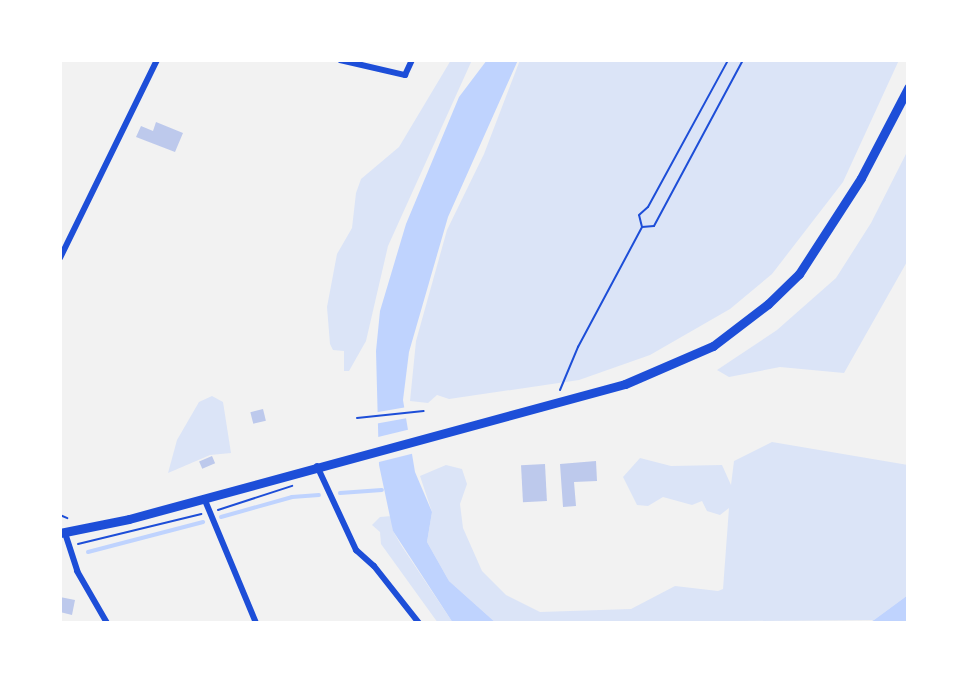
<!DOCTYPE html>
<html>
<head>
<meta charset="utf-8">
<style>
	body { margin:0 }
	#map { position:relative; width:968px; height:683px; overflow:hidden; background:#f2f2f2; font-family:Mulish,sans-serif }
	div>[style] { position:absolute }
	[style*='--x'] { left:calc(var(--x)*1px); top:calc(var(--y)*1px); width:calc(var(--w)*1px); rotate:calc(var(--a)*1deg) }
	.green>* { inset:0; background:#dbe4f7 }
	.water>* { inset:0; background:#bfd3fe }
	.pier>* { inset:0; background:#f2f2f2; transform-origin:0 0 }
	.stream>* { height:4px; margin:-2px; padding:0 2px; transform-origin:2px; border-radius:2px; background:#bfd3fe }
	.building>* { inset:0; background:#bdc9ec; transform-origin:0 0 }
	.path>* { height:2px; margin:-1px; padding:0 1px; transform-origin:1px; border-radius:1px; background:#1d4ed8 }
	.minor>* { height:6px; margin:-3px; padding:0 3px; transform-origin:3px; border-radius:3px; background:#1d4ed8 }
	.primary>* { height:9px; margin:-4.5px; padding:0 4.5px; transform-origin:4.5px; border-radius:4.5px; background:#1d4ed8 }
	span { translate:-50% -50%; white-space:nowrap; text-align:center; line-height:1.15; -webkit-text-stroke:5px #fff; paint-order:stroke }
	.frame { position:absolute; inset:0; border:62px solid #fff; pointer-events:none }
</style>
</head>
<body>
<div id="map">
	<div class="green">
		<div style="clip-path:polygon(451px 60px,472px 60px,388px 246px,366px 341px,349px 371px,344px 371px,344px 351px,333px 350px,330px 344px,327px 307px,337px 254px,352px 228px,356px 193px,361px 179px,399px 147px)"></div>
		<div style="clip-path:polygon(520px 60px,899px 60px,843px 182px,772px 274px,730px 309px,650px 355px,579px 380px,449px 399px,437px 395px,428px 403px,410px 401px,416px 341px,447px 230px,484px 154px)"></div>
		<div style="clip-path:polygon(908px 150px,908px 260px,844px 373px,780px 367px,729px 377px,717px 370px,777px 330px,836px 278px,871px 223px)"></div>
		<div style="clip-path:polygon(212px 396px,223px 402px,231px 453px,210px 455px,168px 473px,177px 440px,199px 402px)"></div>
		<div style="clip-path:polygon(772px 442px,908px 465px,908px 595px,874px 620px,496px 623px,449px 581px,427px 542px,432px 512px,420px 476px,446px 465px,462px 469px,467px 484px,460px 504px,463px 528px,482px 571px,506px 595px,540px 612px,631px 609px,675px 586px,718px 591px,723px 589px,729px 508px,720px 515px,707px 511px,702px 501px,692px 505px,663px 497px,648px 506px,637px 505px,623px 477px,640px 458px,671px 466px,722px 465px,731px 485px,734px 461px)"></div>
		<div style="clip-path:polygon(392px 516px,393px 531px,401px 545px,453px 623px,438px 623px,381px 544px,380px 532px,372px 525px,380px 517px)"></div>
	</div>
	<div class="water">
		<div style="clip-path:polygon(487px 60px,518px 60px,448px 217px,409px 352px,403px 400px,415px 472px,432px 512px,427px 542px,449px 581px,496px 623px,453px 623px,393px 531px,379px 465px,376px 351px,380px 311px,406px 224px,459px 97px)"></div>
		<div style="clip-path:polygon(908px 595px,908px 623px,868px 623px,874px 620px)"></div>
	</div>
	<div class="pier">
		<div style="left:407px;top:407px;width:11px;height:35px;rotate:80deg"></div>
		<div style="clip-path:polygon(411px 429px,415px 453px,375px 463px,374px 438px)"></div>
	</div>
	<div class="stream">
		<div style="--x:340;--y:493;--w:42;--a:-4.1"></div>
		<div style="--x:221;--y:517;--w:74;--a:-15.7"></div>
		<div style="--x:292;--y:497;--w:27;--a:-4"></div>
		<div style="--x:88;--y:552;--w:119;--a:-14.6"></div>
	</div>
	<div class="building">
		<div style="clip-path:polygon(156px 122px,183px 133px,175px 152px,136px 137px,141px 126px,153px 131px)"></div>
		<div style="left:263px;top:409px;width:12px;height:13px;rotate:76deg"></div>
		<div style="left:212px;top:456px;width:8px;height:14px;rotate:67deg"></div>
		<div style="clip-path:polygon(596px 461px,597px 481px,574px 482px,576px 506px,563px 507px,560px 464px)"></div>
		<div style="left:545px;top:464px;width:37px;height:24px;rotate:87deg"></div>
		<div style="clip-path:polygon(60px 597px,75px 600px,72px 615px,60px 612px)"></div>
	</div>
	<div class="path">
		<div style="--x:642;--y:227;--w:12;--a:-5"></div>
		<div style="--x:654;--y:226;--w:188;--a:-61.8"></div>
		<div style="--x:642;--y:227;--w:12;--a:-104"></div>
		<div style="--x:639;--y:215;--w:12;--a:-42"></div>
		<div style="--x:648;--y:207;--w:167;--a:-61.4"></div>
		<div style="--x:560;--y:390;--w:47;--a:-67.3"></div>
		<div style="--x:578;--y:347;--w:136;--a:-61.9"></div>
		<div style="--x:357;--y:418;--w:67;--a:-6"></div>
		<div style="--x:218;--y:510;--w:78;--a:-18"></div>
		<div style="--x:60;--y:515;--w:8;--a:23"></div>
		<div style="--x:78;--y:544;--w:127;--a:-13.7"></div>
	</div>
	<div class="minor">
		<div style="--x:340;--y:60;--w:67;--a:13"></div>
		<div style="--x:405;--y:75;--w:17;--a:-65"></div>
		<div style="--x:60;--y:258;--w:220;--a:-63.9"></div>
		<div style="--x:317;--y:466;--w:93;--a:65.1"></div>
		<div style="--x:356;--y:550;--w:24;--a:42"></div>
		<div style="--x:374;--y:566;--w:73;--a:51.7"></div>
		<div style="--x:204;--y:498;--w:135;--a:67.4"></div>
		<div style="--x:65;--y:533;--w:40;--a:72"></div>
		<div style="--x:77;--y:571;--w:60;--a:60"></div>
	</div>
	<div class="primary">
		<div style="--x:60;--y:533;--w:70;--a:-11.5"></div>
		<div style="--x:129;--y:519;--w:514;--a:-15.23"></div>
		<div style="--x:625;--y:384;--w:96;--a:-23.4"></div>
		<div style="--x:713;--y:346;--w:69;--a:-37.4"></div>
		<div style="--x:768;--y:304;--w:43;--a:-44.1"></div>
		<div style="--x:799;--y:274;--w:114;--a:-57.1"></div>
		<div style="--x:861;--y:178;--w:102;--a:-62.4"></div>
	</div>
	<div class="frame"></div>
</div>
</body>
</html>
